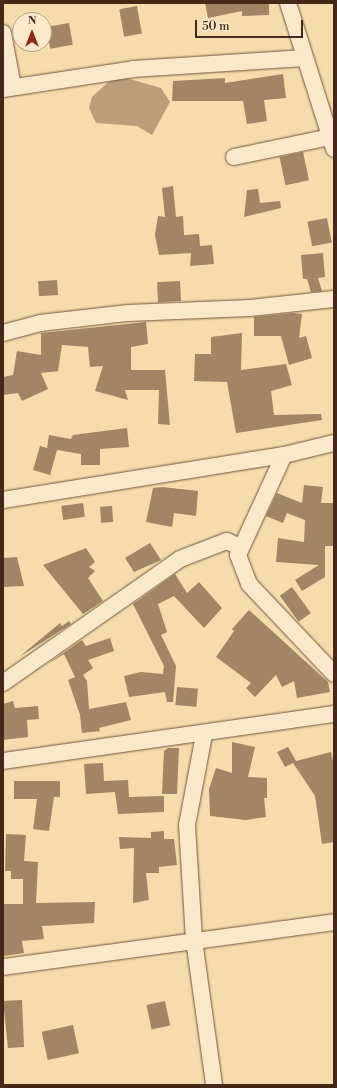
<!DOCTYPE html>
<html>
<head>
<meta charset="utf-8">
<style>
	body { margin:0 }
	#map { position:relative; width:337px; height:1088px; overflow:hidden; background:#f6dbac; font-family:"Libre Bodoni",serif }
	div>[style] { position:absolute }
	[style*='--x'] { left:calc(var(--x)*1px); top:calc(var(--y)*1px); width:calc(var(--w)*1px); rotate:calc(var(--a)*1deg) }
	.water>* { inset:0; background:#ba9e7a }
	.building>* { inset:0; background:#a18565; transform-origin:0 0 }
	.roads { filter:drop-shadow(0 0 1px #71553e) drop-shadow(0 0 1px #71553e) }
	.minor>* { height:16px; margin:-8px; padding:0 8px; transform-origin:8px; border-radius:8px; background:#f9e8c9 }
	span { translate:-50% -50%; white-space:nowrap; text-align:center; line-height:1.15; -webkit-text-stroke:4px #f9e8c9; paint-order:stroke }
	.frame { position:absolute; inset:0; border:4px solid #452819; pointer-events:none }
	.north { position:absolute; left:12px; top:12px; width:40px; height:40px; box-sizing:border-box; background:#f9e8c9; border:1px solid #b19b83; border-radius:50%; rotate:0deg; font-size:11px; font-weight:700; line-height:16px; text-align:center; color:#452819 }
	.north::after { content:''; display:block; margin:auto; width:14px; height:18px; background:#8f2418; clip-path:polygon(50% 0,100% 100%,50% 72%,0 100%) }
	.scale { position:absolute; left:195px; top:20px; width:108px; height:18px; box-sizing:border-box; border:2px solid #452819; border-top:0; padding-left:5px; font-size:12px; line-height:14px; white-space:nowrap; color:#452819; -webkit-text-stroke:3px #f9e8c9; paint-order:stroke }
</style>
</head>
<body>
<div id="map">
	<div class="water">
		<div style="clip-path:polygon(116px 75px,161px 88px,170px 102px,152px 135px,137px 126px,96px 123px,89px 108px,92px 97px)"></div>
	</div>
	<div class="building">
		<div style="clip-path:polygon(205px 3px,269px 3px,269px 15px,242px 16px,242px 11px,208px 18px)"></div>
		<div style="left:137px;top:6px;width:28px;height:18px;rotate:80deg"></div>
		<div style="left:69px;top:23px;width:22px;height:23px;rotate:80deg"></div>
		<div style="clip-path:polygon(283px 74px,286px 98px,264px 100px,267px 121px,247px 124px,243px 101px,172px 101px,173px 81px,225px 78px,225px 83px)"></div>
		<div style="left:303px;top:152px;width:29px;height:24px;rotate:78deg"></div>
		<div style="clip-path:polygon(173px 186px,176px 217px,183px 216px,184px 235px,199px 234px,200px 246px,212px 245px,214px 264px,190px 266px,191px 253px,159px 255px,155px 235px,158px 216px,165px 217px,162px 188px)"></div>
		<div style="clip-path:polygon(258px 189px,260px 203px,280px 201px,281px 208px,244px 217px,247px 190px)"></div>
		<div style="left:327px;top:218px;width:25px;height:20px;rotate:79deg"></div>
		<div style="clip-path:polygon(323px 253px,325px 277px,318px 278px,322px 291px,311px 292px,307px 279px,303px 279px,301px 255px)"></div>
		<div style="left:57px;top:280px;width:15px;height:19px;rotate:86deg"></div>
		<div style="left:180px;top:281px;width:20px;height:23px;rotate:87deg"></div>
		<div style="clip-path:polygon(293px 313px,302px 314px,299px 338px,306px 336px,312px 358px,289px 365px,281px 336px,254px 336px,254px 317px)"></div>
		<div style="clip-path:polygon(146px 322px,148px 344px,131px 347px,131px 370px,165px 370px,170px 425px,158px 424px,159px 390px,125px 390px,128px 400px,95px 391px,103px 366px,90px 367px,88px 347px,62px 345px,58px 371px,41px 373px,48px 389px,22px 401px,18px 393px,3px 395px,3px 377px,13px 375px,17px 351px,41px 355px,41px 333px)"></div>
		<div style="clip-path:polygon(242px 333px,241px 370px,286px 364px,292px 385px,271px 391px,274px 415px,321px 414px,322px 420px,236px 433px,227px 382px,194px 381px,195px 354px,211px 354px,211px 337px)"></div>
		<div style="clip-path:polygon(127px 428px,129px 447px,100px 449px,100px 465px,81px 465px,81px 454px,57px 450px,50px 475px,33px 470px,40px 446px,47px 448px,49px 435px,71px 439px,73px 435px)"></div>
		<div style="clip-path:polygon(304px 485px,323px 487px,321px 503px,334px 503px,334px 546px,325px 546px,325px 577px,302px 591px,295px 580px,319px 565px,276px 562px,278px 538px,304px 542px,305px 520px,287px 513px,283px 523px,266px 516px,277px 493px,302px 503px)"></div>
		<div style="clip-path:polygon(162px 487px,198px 491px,196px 516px,174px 513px,172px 527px,146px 522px,153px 488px)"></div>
		<div style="left:83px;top:503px;width:14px;height:22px;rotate:82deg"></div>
		<div style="left:112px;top:506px;width:16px;height:12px;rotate:86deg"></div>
		<div style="clip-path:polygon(150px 543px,161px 560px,134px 572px,125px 558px)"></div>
		<div style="clip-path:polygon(86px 548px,95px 562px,89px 567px,95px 571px,88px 578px,103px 601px,83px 614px,43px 565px)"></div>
		<div style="clip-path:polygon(17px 557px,24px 586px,3px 587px,3px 558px)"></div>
		<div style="clip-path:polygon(175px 574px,187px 593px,199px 582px,222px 608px,204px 628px,174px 596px,158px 604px,167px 632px,161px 635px,176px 666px,173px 702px,167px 702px,165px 692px,129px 697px,124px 676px,141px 672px,163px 674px,164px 666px,133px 604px)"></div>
		<div style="left:292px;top:587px;width:32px;height:15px;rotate:54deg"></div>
		<div style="clip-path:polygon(249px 610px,328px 682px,330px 692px,297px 698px,294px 681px,282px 687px,276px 675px,255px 697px,246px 688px,251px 683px,216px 657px,234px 631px,232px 629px)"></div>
		<div style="clip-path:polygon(69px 621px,71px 624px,19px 657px,60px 623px,62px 626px)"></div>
		<div style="clip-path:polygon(110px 638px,114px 651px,88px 660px,93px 668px,83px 675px,87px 681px,89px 709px,126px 702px,131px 720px,99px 728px,100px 731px,82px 733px,80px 715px,68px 680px,75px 677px,64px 654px,46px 665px,82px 640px,86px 646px)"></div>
		<div style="left:177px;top:687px;width:21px;height:18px;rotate:5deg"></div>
		<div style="clip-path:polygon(13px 701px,15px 708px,38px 706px,39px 719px,27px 720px,28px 737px,3px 740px,3px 704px)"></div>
		<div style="clip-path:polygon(232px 742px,255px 747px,248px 777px,267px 778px,267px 798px,264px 798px,266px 817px,246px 820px,210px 816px,209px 789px,216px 768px,232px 773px)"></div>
		<div style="clip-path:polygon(288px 747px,296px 761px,331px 752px,334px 766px,334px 842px,322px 844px,315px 796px,293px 763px,285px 767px,277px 752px)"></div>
		<div style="clip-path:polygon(168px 748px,179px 748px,177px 794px,162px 794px,164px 751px)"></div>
		<div style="clip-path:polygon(103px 763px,104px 781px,128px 780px,129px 797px,164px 796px,164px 812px,118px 814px,115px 792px,86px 794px,84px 764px)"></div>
		<div style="clip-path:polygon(14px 781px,60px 781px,60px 797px,54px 797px,49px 831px,33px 829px,37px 799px,14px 799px)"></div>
		<div style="clip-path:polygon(164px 831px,164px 839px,174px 839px,177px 865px,159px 867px,159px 873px,146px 873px,149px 900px,133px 903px,134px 848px,120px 849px,119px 837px,151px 838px,151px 832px)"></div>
		<div style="clip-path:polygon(6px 834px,26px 835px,24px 861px,38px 862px,36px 903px,95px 902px,94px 923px,42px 926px,44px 939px,22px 941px,24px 953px,3px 956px,3px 904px,23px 904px,23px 879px,11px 879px,11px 871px,5px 871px)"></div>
		<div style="clip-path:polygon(22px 1000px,24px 1047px,8px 1048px,3px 1001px)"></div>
		<div style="left:165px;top:1001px;width:25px;height:19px;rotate:78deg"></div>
		<div style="left:73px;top:1025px;width:29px;height:32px;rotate:78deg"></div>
	</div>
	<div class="roads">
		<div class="minor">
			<div style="--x:288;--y:3;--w:153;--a:72.5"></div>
			<div style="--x:3;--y:33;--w:55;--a:79.5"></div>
			<div style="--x:3;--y:89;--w:132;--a:-8.7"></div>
			<div style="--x:133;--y:69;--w:172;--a:-3.7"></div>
			<div style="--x:234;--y:157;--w:98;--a:-11.8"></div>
			<div style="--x:3;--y:333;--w:38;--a:-15"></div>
			<div style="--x:40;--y:323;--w:89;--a:-6.5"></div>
			<div style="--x:128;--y:313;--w:122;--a:-2.3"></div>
			<div style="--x:250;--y:308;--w:84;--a:-6.1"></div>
			<div style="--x:284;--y:455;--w:110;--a:114.7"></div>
			<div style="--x:238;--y:555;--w:31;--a:69"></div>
			<div style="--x:249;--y:584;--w:124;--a:46.6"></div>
			<div style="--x:3;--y:500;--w:285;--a:-9.1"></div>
			<div style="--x:284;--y:455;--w:51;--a:-13.5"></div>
			<div style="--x:3;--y:683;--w:216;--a:-35"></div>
			<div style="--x:180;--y:559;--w:50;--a:-21"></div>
			<div style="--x:227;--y:541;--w:14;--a:25"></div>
			<div style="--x:204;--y:735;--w:92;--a:100.7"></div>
			<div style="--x:187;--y:825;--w:115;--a:86.5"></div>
			<div style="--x:194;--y:940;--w:146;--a:82.1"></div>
			<div style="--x:3;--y:761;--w:334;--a:-8.1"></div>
			<div style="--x:3;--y:967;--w:334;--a:-7.7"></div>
		</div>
	</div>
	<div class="frame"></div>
	<div class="north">N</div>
	<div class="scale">50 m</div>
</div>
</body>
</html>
